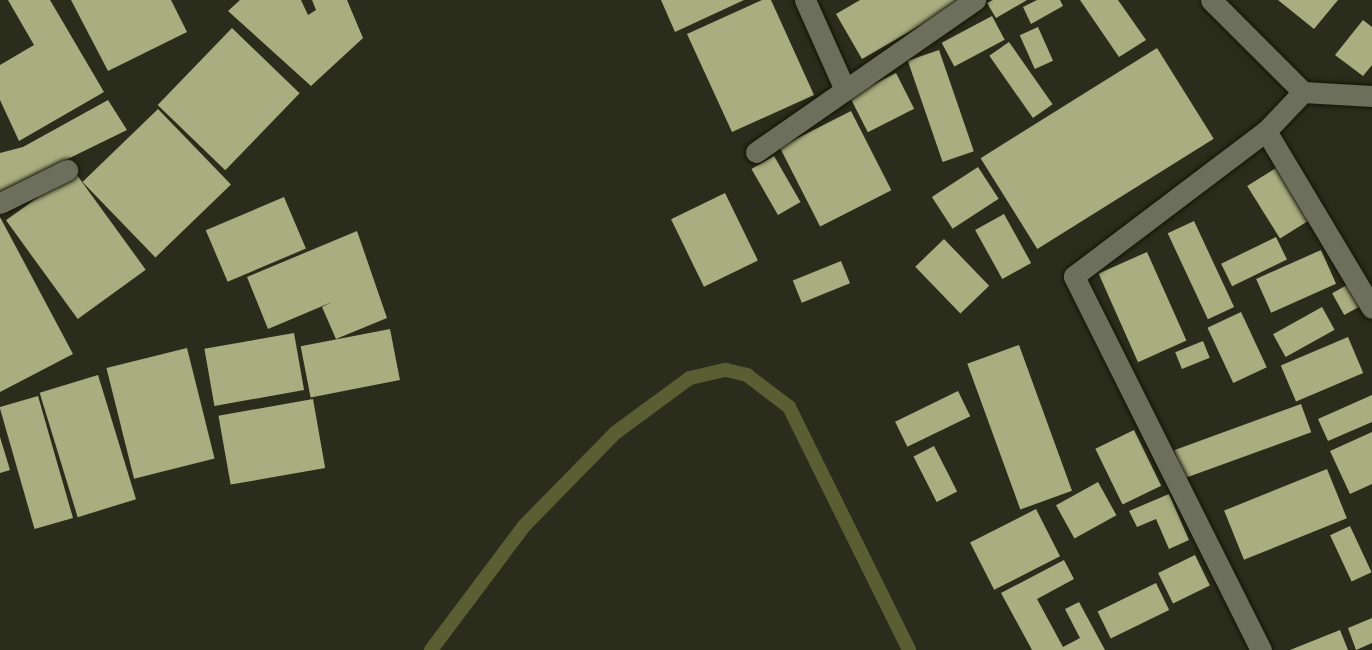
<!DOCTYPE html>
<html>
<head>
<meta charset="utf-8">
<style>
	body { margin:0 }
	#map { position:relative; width:1372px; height:650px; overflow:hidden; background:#2b2d1c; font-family:Poppins,sans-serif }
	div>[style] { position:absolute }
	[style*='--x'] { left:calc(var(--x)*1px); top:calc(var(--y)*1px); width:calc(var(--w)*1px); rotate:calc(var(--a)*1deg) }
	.stream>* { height:14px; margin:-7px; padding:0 7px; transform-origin:7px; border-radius:7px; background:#595f32 }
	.building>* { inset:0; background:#a8ae7f; transform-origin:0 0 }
	.roads { filter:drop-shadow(0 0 2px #131505) drop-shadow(0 0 2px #131505) }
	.minor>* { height:21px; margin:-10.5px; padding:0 10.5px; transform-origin:10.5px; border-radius:10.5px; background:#6c6f5b }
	span { translate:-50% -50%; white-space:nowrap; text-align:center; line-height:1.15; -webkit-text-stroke:7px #14150d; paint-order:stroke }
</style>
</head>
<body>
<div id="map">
	<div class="stream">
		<div style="--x:431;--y:650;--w:155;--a:-53.1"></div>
		<div style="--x:524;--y:526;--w:130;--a:-45.6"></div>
		<div style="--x:615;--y:433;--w:93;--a:-36.3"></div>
		<div style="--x:690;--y:378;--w:37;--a:-13"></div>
		<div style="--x:726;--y:370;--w:22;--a:13"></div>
		<div style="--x:747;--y:375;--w:53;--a:37.3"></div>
		<div style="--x:789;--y:407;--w:271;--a:63.7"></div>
	</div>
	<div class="building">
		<div style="clip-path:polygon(8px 0,50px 0,104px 92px,19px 141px,0 100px,0 65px,34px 45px)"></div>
		<div style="clip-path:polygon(71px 0,171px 0,187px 32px,108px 71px)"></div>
		<div style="clip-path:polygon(240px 0,301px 0,308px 15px,316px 10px,312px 0,347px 0,363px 38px,311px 86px,228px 11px)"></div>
		<div style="clip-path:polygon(661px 0,744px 0,675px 32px)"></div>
		<div style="clip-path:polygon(762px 0,771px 0,814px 95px,732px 132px,687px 34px)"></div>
		<div style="clip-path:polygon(860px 0,957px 0,959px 3px,862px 59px,836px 14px)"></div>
		<div style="clip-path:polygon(993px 0,1027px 0,996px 18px,987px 3px)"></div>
		<div style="clip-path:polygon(1037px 0,1060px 0,1063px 6px,1031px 24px,1023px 7px)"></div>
		<div style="clip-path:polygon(1080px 0,1118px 0,1146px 40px,1119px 57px)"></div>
		<div style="clip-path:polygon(1278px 0,1338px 0,1314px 29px)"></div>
		<div style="left:992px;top:16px;width:27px;height:57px;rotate:62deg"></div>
		<div style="clip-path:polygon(1363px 20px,1372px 27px,1372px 65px,1363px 76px,1335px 55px)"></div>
		<div style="left:1038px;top:27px;width:37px;height:20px;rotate:66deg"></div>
		<div style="left:232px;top:28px;width:94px;height:107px;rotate:44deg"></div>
		<div style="left:1009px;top:42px;width:76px;height:24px;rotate:55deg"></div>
		<div style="left:1157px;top:48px;width:107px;height:208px;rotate:58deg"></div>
		<div style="left:939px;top:50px;width:107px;height:33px;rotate:71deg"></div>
		<div style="left:896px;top:73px;width:40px;height:52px;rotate:63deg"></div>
		<div style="clip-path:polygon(108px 100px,127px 130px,0 192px,0 153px,23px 147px)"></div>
		<div style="left:158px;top:109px;width:105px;height:105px;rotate:46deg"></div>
		<div style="left:851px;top:111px;width:89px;height:80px;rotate:63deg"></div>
		<div style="left:774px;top:156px;width:53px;height:26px;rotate:60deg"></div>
		<div style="left:978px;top:167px;width:38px;height:55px;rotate:57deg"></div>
		<div style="left:1276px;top:168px;width:62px;height:34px;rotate:58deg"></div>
		<div style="left:74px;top:171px;width:122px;height:84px;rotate:54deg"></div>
		<div style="left:725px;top:193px;width:75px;height:60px;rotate:64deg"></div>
		<div style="left:284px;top:197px;width:56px;height:85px;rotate:67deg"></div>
		<div style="left:1004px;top:214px;width:56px;height:33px;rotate:61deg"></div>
		<div style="clip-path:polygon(0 217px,73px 354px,0 392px)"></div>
		<div style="left:1194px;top:221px;width:95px;height:29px;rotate:65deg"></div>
		<div style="clip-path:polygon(357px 231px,387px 318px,336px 339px,322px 307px,332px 302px,268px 329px,247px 277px)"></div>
		<div style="left:1276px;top:237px;width:25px;height:61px;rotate:64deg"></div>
		<div style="left:944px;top:239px;width:65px;height:40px;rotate:46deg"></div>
		<div style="left:1321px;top:250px;width:37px;height:71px;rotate:66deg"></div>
		<div style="left:1147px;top:252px;width:97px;height:53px;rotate:66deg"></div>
		<div style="left:841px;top:261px;width:24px;height:52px;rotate:68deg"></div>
		<div style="left:1347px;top:285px;width:25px;height:17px;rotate:61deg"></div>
		<div style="left:1322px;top:307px;width:26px;height:56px;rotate:61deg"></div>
		<div style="left:1241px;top:312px;width:61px;height:37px;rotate:65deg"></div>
		<div style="left:390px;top:329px;width:52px;height:91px;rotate:79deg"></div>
		<div style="left:294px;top:333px;width:58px;height:91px;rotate:80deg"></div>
		<div style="left:1348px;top:337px;width:39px;height:73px;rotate:67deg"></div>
		<div style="left:1203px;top:341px;width:18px;height:30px;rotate:68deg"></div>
		<div style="left:1019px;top:345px;width:155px;height:55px;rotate:70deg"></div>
		<div style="left:187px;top:348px;width:114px;height:83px;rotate:76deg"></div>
		<div style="left:98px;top:375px;width:130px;height:61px;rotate:73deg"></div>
		<div style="left:958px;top:391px;width:28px;height:70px;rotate:64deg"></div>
		<div style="clip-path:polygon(1372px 395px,1372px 422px,1328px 441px,1318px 419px)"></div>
		<div style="left:38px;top:396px;width:127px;height:40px;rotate:74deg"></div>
		<div style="left:313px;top:399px;width:70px;height:96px;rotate:80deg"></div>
		<div style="left:1301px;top:404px;width:30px;height:135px;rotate:70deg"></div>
		<div style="left:1134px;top:430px;width:62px;height:43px;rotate:64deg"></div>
		<div style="clip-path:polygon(1372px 432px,1372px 484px,1350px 494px,1330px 451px)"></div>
		<div style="clip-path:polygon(0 437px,10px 470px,0 473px)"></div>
		<div style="left:934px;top:446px;width:51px;height:23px;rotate:63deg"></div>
		<div style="left:1327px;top:469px;width:53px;height:111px;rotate:68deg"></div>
		<div style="left:1098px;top:482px;width:38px;height:48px;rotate:61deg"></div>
		<div style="clip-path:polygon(1169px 494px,1189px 540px,1169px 549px,1156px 519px,1137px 527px,1129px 511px)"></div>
		<div style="left:1036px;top:509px;width:53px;height:74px;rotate:63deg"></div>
		<div style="left:1350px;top:526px;width:51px;height:22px;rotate:65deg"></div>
		<div style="left:1195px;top:555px;width:34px;height:41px;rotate:64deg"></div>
		<div style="clip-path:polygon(1064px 560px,1074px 579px,1037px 599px,1063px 647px,1080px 638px,1065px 609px,1079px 602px,1105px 650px,1032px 650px,1001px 593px)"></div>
		<div style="left:1156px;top:583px;width:30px;height:65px;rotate:64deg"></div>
		<div style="clip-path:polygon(1372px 618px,1372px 643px,1356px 650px,1348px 628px)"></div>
		<div style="clip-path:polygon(1340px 630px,1348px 650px,1290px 650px)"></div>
	</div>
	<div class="roads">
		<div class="minor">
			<div style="--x:805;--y:0;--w:98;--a:66"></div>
			<div style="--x:1211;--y:0;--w:130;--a:45"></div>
			<div style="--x:1303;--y:92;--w:69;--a:3.3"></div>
			<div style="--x:1266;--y:131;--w:206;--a:59.1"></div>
			<div style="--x:756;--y:152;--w:267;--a:-34.8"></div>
			<div style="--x:0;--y:203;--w:75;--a:-26.2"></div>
			<div style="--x:1261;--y:650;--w:418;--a:-116.6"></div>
			<div style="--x:1074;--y:276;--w:241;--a:-37.1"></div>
			<div style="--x:1266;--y:131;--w:54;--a:-46.5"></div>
		</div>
	</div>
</div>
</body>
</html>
